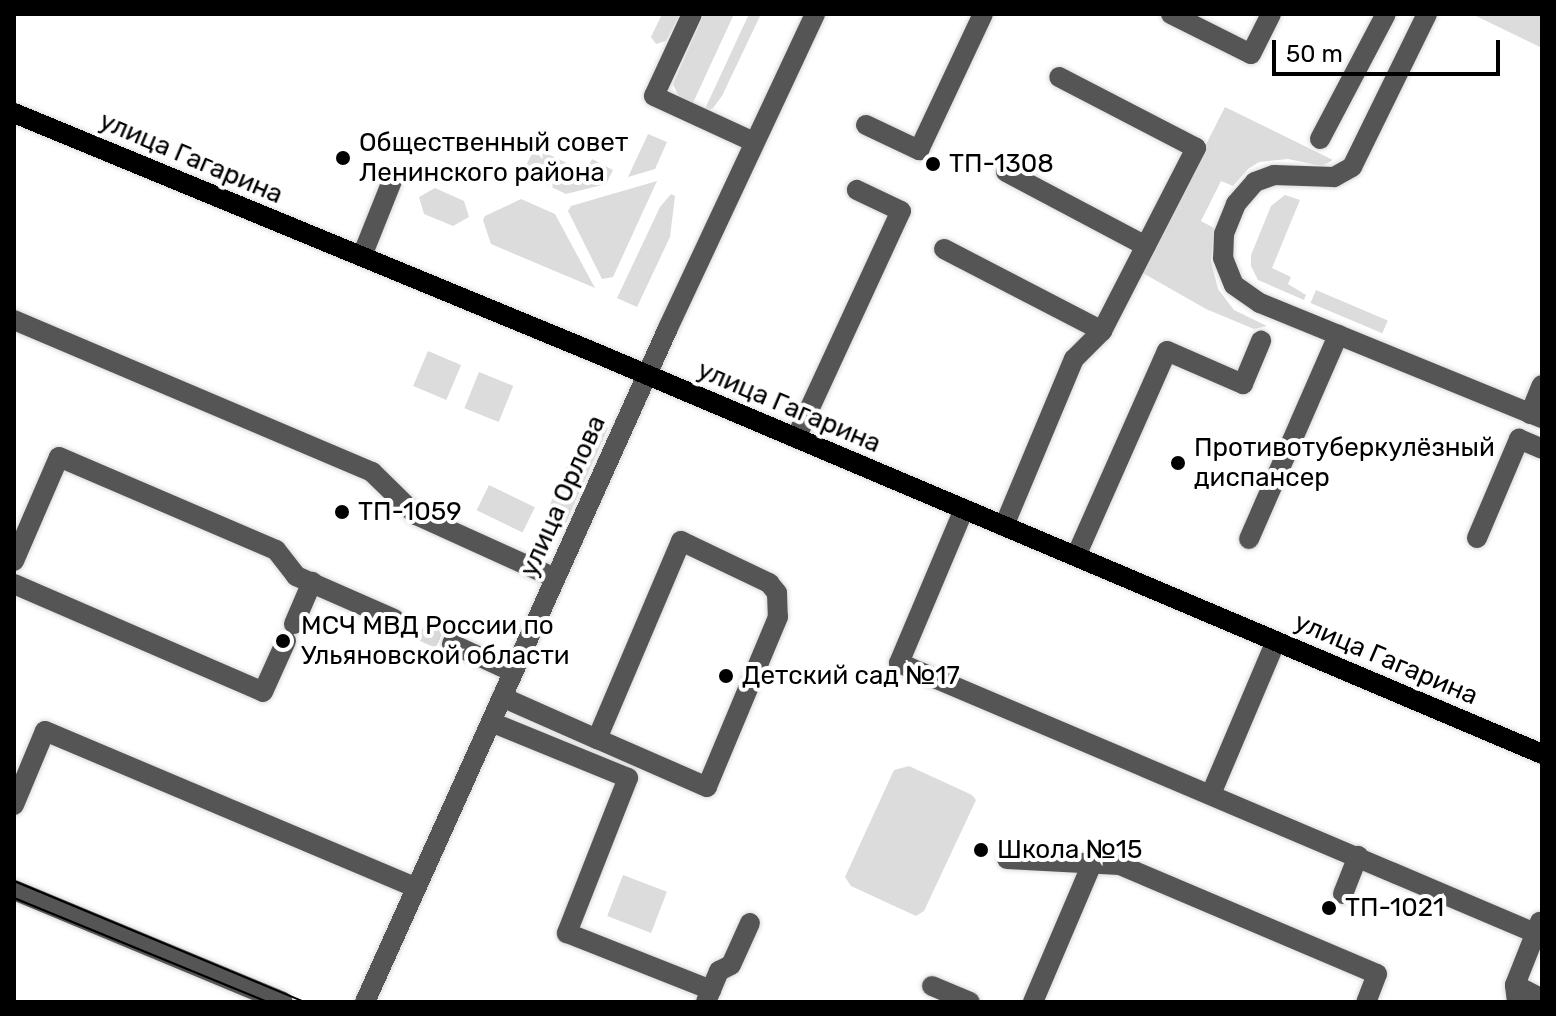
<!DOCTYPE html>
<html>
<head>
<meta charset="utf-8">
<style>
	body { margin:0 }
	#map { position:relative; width:1556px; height:1016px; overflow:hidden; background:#fff; font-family:Rubik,sans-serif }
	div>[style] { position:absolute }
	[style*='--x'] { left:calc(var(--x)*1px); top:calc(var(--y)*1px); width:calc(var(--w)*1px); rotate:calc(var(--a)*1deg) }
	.green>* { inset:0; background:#dcdcdc; transform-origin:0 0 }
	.minor-tunnel>* { height:20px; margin-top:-10px; transform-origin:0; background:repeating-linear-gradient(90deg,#d9d9d9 0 20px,transparent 0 30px) }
	.roads { filter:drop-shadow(0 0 2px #dbdbdb) drop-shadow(0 0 2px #dbdbdb) }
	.minor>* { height:20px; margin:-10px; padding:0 10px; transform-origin:10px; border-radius:10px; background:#555 }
	.major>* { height:20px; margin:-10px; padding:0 10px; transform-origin:10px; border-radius:10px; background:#000 }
	.tram>* { height:2px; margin:-1px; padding:0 1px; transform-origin:1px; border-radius:1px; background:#000 }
	.dots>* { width:22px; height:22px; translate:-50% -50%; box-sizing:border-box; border:4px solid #fff; border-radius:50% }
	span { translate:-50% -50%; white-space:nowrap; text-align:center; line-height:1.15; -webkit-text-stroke:8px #fff; paint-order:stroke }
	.poi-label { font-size:26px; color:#000 }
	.left { translate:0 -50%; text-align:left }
	.street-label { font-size:26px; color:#000 }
	.frame { position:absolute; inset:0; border:16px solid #000; pointer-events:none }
	.scale { position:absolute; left:1272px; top:40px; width:228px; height:36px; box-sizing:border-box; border:4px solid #000; border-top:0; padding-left:10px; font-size:24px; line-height:28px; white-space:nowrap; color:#000; -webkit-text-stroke:6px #fff; paint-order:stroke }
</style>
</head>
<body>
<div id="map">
	<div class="green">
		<div style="clip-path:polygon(662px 14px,680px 14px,666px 41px,656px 44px,651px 37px)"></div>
		<div style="clip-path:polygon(704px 14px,734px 14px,692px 105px,680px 99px,673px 84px)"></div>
		<div style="clip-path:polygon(749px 14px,761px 14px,722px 96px,713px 108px,704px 111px)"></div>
		<div style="clip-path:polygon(1472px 14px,1542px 14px,1542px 48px)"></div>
		<div style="clip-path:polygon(1225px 107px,1333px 160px,1322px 166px,1288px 159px,1259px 162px,1248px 169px,1233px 186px,1221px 181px,1201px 221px,1214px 228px,1211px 261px,1218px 289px,1234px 310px,1267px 326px,1254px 329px,1206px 309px,1141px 272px)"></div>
		<div style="clip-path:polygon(648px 134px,667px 142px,655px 169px,628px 177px)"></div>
		<div style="clip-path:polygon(535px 148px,586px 172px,592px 159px,613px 170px,606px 184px,566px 194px,522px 173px)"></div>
		<div style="clip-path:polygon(657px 181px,613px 277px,602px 279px,568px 211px,571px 206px)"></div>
		<div style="clip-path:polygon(435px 188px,464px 201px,469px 217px,453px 226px,424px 214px,419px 197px)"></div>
		<div style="clip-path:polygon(671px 194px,675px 196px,670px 237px,637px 307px,617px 298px,660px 207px)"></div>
		<div style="clip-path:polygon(1285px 195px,1300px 200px,1272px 268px,1291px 277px,1288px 284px,1306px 295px,1304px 300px,1258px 280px,1251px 266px,1251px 255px,1271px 206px)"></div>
		<div style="clip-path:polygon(521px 199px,555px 214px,595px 288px,491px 244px,483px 220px,485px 216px)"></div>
		<div style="left:1316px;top:290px;width:78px;height:14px;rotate:23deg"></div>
		<div style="left:428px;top:351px;width:36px;height:38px;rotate:23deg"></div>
		<div style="left:479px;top:372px;width:37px;height:39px;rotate:22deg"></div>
		<div style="left:588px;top:419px;width:22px;height:104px;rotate:24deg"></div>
		<div style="left:489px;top:485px;width:51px;height:28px;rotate:26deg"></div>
		<div style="clip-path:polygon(909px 766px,972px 795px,976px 800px,924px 911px,916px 916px,851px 886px,845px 877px,894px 770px)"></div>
		<div style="left:623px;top:875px;width:47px;height:44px;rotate:21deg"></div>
	</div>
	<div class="minor-tunnel">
		<div style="--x:394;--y:619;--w:63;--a:23.3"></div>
	</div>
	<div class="roads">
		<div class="minor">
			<div style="--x:692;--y:14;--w:90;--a:114.9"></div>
			<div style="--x:654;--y:96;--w:110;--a:24.7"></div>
			<div style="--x:1171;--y:14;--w:89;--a:26.6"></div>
			<div style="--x:1251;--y:54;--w:45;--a:-63.4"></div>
			<div style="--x:1427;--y:14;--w:170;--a:116.1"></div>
			<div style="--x:1352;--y:167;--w:21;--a:151"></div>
			<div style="--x:1334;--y:177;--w:60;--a:-178.1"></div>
			<div style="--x:1274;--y:175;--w:20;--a:160"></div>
			<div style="--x:1255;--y:182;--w:29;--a:131"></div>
			<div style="--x:1236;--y:204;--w:32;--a:112"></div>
			<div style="--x:1224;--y:234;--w:24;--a:92"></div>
			<div style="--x:1223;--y:258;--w:29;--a:68"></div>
			<div style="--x:1234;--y:285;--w:32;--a:35"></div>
			<div style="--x:1260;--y:303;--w:305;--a:22.2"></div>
			<div style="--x:866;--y:125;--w:59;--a:25.3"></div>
			<div style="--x:919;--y:150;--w:150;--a:-64.8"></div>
			<div style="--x:1320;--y:139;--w:141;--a:-62.2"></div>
			<div style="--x:1006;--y:172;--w:158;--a:27.9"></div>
			<div style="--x:944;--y:249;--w:178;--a:27.4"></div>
			<div style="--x:362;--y:256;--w:86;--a:-68.2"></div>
			<div style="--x:14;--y:320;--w:389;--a:23"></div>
			<div style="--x:372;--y:472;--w:62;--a:44.3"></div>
			<div style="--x:416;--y:515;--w:153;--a:24.4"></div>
			<div style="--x:1530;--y:414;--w:31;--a:-68"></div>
			<div style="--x:796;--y:438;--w:250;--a:-65.2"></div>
			<div style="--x:901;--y:211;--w:49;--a:-154.5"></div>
			<div style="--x:964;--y:509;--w:167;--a:112.9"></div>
			<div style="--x:899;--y:663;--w:699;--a:23"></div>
			<div style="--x:1004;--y:526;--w:181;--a:-67.3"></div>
			<div style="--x:1074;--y:359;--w:40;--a:-45"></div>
			<div style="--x:1102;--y:331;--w:206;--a:-62.8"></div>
			<div style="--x:1196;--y:148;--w:154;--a:-152.6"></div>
			<div style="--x:1477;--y:538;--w:108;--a:-67"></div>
			<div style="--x:1519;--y:439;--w:25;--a:23"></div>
			<div style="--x:1249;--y:539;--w:223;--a:-66.4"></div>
			<div style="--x:1076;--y:556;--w:224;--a:-66.1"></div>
			<div style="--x:1167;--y:351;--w:83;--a:23.5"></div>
			<div style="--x:1243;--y:384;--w:47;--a:-67.3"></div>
			<div style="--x:14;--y:561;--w:113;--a:-66.6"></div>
			<div style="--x:59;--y:457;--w:236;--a:23.2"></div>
			<div style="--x:276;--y:550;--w:33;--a:52"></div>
			<div style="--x:296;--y:576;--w:107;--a:23.7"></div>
			<div style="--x:14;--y:584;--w:271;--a:23.4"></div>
			<div style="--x:263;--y:692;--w:56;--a:-65.7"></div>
			<div style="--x:294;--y:624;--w:46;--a:-66.8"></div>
			<div style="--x:452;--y:644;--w:67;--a:24.7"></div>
			<div style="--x:502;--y:697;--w:104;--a:23.9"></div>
			<div style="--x:597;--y:739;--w:215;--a:-67"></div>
			<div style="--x:681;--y:541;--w:98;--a:25.5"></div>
			<div style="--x:769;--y:583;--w:13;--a:51"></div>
			<div style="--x:777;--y:593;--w:24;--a:88"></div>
			<div style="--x:778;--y:617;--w:184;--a:112.7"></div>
			<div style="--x:707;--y:787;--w:120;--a:-156.4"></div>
			<div style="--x:491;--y:722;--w:148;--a:22.2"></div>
			<div style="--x:628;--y:778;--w:167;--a:111.5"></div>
			<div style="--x:567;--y:933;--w:155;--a:21.6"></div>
			<div style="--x:711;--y:990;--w:13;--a:113"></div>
			<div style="--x:1211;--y:794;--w:166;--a:-67"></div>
			<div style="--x:14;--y:805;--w:80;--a:-67.3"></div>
			<div style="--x:45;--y:731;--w:403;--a:22.9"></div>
			<div style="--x:1007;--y:859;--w:113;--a:3"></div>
			<div style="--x:1120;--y:865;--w:279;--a:23"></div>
			<div style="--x:1377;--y:974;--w:30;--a:111"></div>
			<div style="--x:14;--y:890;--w:291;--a:22.6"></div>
			<div style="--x:1343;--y:894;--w:41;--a:-68.5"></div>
			<div style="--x:1515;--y:985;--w:30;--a:27"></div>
			<div style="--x:932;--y:986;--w:41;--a:22.8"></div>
			<div style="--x:711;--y:990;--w:21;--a:-67"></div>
			<div style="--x:719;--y:971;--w:13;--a:-27"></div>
			<div style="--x:731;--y:965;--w:46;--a:-65.7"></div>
			<div style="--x:365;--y:1002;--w:739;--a:-65.79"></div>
			<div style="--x:668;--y:328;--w:347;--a:-64.9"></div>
			<div style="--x:1033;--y:1002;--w:150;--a:-66.9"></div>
			<div style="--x:1517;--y:1002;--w:17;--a:-97"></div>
			<div style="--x:1515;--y:985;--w:68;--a:-68.4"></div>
		</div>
		<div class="major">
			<div style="--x:14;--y:113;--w:632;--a:22.42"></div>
			<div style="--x:598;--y:354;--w:1025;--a:22.96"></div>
		</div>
	</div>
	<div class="tram">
		<div style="--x:14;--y:881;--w:315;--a:22.6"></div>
		<div style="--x:14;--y:898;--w:274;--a:22.3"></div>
	</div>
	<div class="dots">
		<div style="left:343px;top:158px;background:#000"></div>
		<div style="left:933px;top:164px;background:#000"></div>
		<div style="left:1178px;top:463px;background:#000"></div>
		<div style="left:342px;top:512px;background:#000"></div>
		<div style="left:283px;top:641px;background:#000"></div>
		<div style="left:726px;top:676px;background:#000"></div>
		<div style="left:981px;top:850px;background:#000"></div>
		<div style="left:1329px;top:908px;background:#000"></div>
	</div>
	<div class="poi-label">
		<span class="left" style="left:359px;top:158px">Общественный совет<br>Ленинского района</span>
		<span class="left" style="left:949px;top:164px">ТП-1308</span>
		<span class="left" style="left:1194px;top:463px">Противотуберкулёзный<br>диспансер</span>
		<span class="left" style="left:358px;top:512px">ТП-1059</span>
		<span class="left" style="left:301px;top:641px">МСЧ МВД России по<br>Ульяновской области</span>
		<span class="left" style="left:742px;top:676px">Детский сад №17</span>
		<span class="left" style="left:997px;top:850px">Школа №15</span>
		<span class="left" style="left:1345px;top:908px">ТП-1021</span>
	</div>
	<div class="street-label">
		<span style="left:191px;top:158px;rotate:23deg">улица Гагарина</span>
		<span style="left:789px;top:407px;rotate:23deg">улица Гагарина</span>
		<span style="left:563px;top:496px;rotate:-66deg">улица Орлова</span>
		<span style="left:1386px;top:659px;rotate:23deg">улица Гагарина</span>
	</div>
	<div class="frame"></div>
	<div class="scale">50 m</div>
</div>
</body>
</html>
